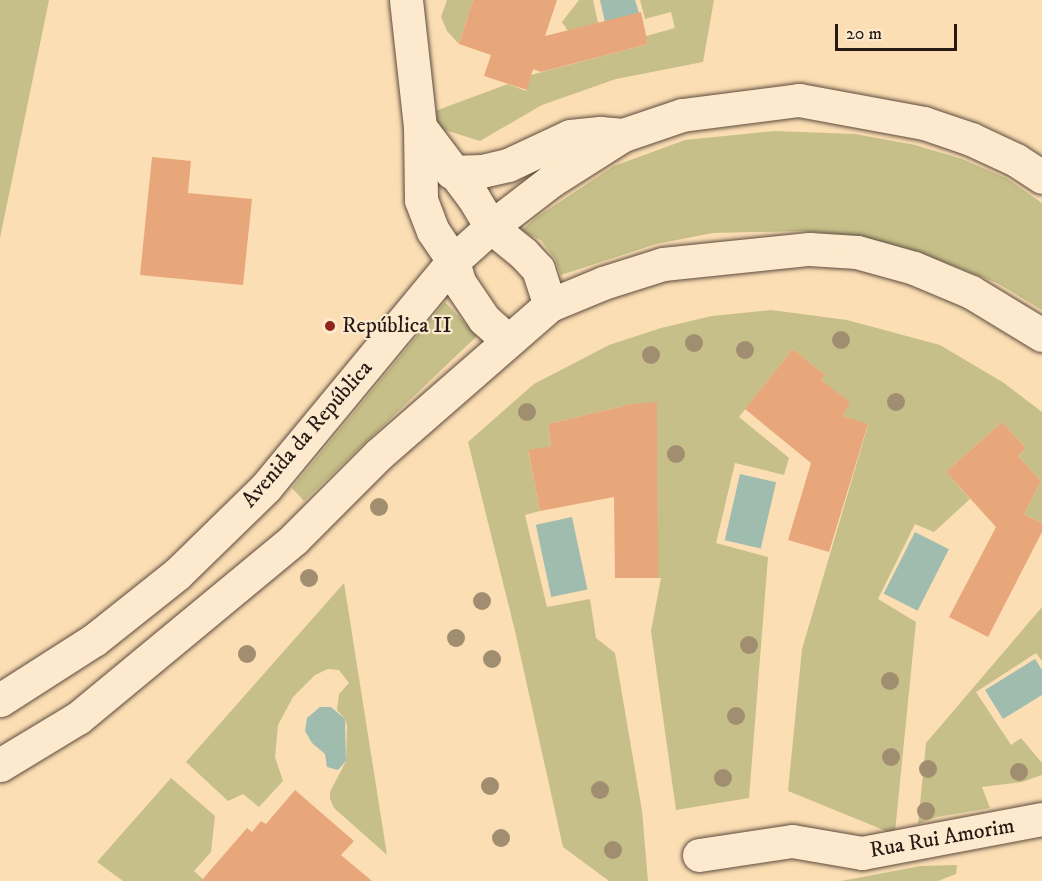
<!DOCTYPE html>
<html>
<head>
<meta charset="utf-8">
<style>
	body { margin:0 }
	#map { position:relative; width:1042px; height:881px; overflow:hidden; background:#fcdeb4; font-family:"IM FELL DW Pica",serif }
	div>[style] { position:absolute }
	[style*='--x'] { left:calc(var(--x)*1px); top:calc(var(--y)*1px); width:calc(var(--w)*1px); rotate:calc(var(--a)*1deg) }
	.green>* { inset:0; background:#c6bf89 }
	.water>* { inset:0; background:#9fbcaf; transform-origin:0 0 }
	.building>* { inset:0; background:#e8a77a }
	.roads { filter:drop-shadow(0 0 2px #5c4b3d) drop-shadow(0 0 2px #5c4b3d) }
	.street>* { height:33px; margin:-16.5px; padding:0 16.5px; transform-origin:16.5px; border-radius:16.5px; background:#fdeace }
	.secondary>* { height:33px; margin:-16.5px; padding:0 16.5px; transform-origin:16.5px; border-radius:16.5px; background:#fdeace }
	.trees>* { width:18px; height:18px; margin:-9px; border-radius:50%; background:#a18e70 }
	.dots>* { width:16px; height:16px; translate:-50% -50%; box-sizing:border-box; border:3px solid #fdeace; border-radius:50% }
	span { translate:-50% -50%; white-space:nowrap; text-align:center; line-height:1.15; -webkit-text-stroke:4.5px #fdeace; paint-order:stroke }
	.poi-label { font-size:22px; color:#271a15 }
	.left { translate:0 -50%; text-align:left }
	.street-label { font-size:22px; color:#271a15 }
	.scale { position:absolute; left:835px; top:24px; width:122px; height:27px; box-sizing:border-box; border:3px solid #271a15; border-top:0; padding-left:8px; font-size:18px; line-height:21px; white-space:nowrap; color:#271a15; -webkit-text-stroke:4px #fdeace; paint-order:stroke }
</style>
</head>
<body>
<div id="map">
	<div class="green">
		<div style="clip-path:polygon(0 0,49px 0,0 238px)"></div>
		<div style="clip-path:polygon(447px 0,473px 0,459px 44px,447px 31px,441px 17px)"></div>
		<div style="clip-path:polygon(579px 0,593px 0,598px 23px,568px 31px,562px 22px)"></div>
		<div style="clip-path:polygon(640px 0,714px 0,703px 62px,616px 79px,542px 105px,480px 141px,429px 125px,427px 114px,508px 84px,526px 91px,531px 75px,648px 44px,646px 36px,675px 28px,671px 12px,645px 19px)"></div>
		<div style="clip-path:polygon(775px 131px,855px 134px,915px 145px,962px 159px,1006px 178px,1042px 203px,1042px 310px,997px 283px,919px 252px,860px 236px,802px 231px,713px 233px,656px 244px,561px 275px,555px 259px,541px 240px,521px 231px,537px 217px,614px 166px,685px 140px)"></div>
		<div style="clip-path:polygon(445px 302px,477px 336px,304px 501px,292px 488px)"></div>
		<div style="clip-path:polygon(771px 310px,847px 320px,940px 345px,1004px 383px,1042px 412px,1042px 523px,1024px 514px,1041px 481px,1018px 456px,1026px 448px,1002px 422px,946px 472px,970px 499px,934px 532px,915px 524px,878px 599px,916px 622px,895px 832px,891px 833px,788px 791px,802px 649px,868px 425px,843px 416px,849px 402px,821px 380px,825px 375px,793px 349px,739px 417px,789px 458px,784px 475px,735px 463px,716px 543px,768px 557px,749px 798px,676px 810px,651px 631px,661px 578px,658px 578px,632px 404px,548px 424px,551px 446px,528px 451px,540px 511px,525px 515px,547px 607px,590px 599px,596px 638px,615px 653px,642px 811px,648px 881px,609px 881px,563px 847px,515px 631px,468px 442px,534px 384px,609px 345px,661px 328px,712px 316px)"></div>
		<div style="clip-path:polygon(344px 583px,387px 855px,334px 808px,330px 799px,330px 792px,346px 761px,347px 726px,345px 719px,337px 710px,339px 694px,349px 683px,339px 670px,328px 669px,315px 675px,293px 697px,278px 725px,275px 757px,283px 781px,259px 807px,243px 794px,228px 801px,186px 762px)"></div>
		<div style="clip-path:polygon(1042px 607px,1042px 661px,1036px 653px,976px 692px,1011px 745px,1021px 738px,1042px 763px,1042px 775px,1022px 782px,982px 787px,990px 808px,937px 817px,918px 824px,926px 743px)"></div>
		<div style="clip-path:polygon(171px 778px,215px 816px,211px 852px,194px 871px,205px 881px,123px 881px,97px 862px)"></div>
		<div style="clip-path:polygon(957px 865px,956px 874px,938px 881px,841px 881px,921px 866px)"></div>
	</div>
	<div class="water">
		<div style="clip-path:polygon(600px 0,635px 0,639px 13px,605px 22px)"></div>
		<div style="left:740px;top:474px;width:37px;height:68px;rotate:13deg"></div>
		<div style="left:572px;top:517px;width:74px;height:37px;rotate:78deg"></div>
		<div style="left:915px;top:532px;width:38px;height:69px;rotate:27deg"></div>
		<div style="clip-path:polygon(1035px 659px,1042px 670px,1042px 695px,1003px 719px,985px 690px)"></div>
		<div style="clip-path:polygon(320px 707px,331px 707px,345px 719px,346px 761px,338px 770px,327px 767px,325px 754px,312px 743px,305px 731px,307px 718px)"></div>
	</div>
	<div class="building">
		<div style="clip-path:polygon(473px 0,557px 0,545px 36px,641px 12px,648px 44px,541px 72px,533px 69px,527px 90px,484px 76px,491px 55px,459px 44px)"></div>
		<div style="clip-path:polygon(152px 157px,191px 161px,188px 193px,252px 199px,243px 285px,140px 275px)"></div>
		<div style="clip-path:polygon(793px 349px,825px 375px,821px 380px,850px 402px,843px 416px,868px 424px,829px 552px,788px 540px,811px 463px,745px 409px)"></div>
		<div style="clip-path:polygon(657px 402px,658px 578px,615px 578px,614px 497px,540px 511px,528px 450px,551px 446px,548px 424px,632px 404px)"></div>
		<div style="clip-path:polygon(1002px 422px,1026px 448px,1018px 456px,1041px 481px,1024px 514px,1042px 523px,1042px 532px,988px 637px,949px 617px,996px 527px,946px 472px)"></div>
		<div style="clip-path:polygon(295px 790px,354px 841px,341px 855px,372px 881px,201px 881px,247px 828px,252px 832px,261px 821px,266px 824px)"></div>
	</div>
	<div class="roads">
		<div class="street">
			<div style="--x:699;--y:855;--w:94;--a:-8.6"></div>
			<div style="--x:792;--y:841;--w:71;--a:9.7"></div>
			<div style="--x:862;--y:853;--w:183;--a:-10.7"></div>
		</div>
		<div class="secondary">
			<div style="--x:406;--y:0;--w:128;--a:83.7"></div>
			<div style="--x:420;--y:127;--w:73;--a:89.2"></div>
			<div style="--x:421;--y:200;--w:33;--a:69"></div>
			<div style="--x:433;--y:231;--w:36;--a:56"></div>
			<div style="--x:453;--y:261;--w:22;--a:74"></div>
			<div style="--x:459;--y:282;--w:45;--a:56"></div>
			<div style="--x:484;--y:319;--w:31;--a:42"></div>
			<div style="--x:420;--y:127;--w:88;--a:52.9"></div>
			<div style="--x:473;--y:197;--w:35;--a:59"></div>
			<div style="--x:491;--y:227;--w:41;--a:39.1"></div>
			<div style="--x:523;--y:253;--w:22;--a:47"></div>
			<div style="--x:538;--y:269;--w:38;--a:72"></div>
			<div style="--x:451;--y:172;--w:31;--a:-2"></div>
			<div style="--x:482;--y:171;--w:27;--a:-13"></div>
			<div style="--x:508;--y:165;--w:68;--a:-25.1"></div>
			<div style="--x:570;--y:136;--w:30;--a:-6"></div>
			<div style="--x:600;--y:133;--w:23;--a:5"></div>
			<div style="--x:0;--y:700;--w:112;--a:-32.6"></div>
			<div style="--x:94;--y:640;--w:106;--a:-38.5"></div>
			<div style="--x:177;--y:574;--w:124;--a:-44.3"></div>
			<div style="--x:266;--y:487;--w:293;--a:-50.4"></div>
			<div style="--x:453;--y:261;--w:51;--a:-41.8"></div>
			<div style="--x:491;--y:227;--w:77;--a:-37.6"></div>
			<div style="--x:552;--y:180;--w:84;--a:-32.4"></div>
			<div style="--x:623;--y:135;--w:62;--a:-18.7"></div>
			<div style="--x:682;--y:115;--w:118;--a:-7.3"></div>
			<div style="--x:799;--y:100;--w:127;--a:10.4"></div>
			<div style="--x:924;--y:123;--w:50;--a:18.8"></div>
			<div style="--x:971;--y:139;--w:50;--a:25"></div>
			<div style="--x:1016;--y:160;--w:31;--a:33"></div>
			<div style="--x:0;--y:765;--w:91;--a:-31.1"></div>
			<div style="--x:78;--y:718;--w:281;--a:-39.6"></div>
			<div style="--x:294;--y:539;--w:120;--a:-45"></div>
			<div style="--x:379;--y:454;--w:227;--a:-41.1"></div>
			<div style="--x:550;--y:305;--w:57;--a:-22.5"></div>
			<div style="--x:603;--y:283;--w:63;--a:-17.6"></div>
			<div style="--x:663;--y:264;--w:147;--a:-5.9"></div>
			<div style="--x:809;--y:249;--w:48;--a:3.6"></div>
			<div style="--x:857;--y:252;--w:59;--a:15.7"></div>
			<div style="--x:914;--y:268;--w:62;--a:22.8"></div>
			<div style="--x:971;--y:292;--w:83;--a:31.2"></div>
		</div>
	</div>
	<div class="trees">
		<div style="left:841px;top:340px"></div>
		<div style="left:694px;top:343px"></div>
		<div style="left:745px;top:350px"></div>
		<div style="left:651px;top:355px"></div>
		<div style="left:896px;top:402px"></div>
		<div style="left:527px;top:412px"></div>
		<div style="left:676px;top:454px"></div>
		<div style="left:379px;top:507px"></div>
		<div style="left:309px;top:578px"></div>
		<div style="left:482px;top:601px"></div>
		<div style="left:456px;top:638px"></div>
		<div style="left:749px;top:645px"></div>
		<div style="left:247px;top:654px"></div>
		<div style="left:492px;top:659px"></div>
		<div style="left:890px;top:681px"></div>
		<div style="left:736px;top:716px"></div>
		<div style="left:891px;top:757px"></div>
		<div style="left:928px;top:769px"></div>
		<div style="left:1019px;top:772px"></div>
		<div style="left:723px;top:778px"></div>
		<div style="left:490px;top:786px"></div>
		<div style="left:600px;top:790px"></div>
		<div style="left:926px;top:811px"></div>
		<div style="left:501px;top:838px"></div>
		<div style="left:613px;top:850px"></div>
	</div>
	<div class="dots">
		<div style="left:330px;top:326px;background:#8f2418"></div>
	</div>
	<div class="poi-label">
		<span class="left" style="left:342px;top:326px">República II</span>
	</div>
	<div class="street-label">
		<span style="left:307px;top:434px;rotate:-49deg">Avenida da República</span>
		<span style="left:942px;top:838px;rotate:-10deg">Rua Rui Amorim</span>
	</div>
	<div class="scale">20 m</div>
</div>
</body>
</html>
